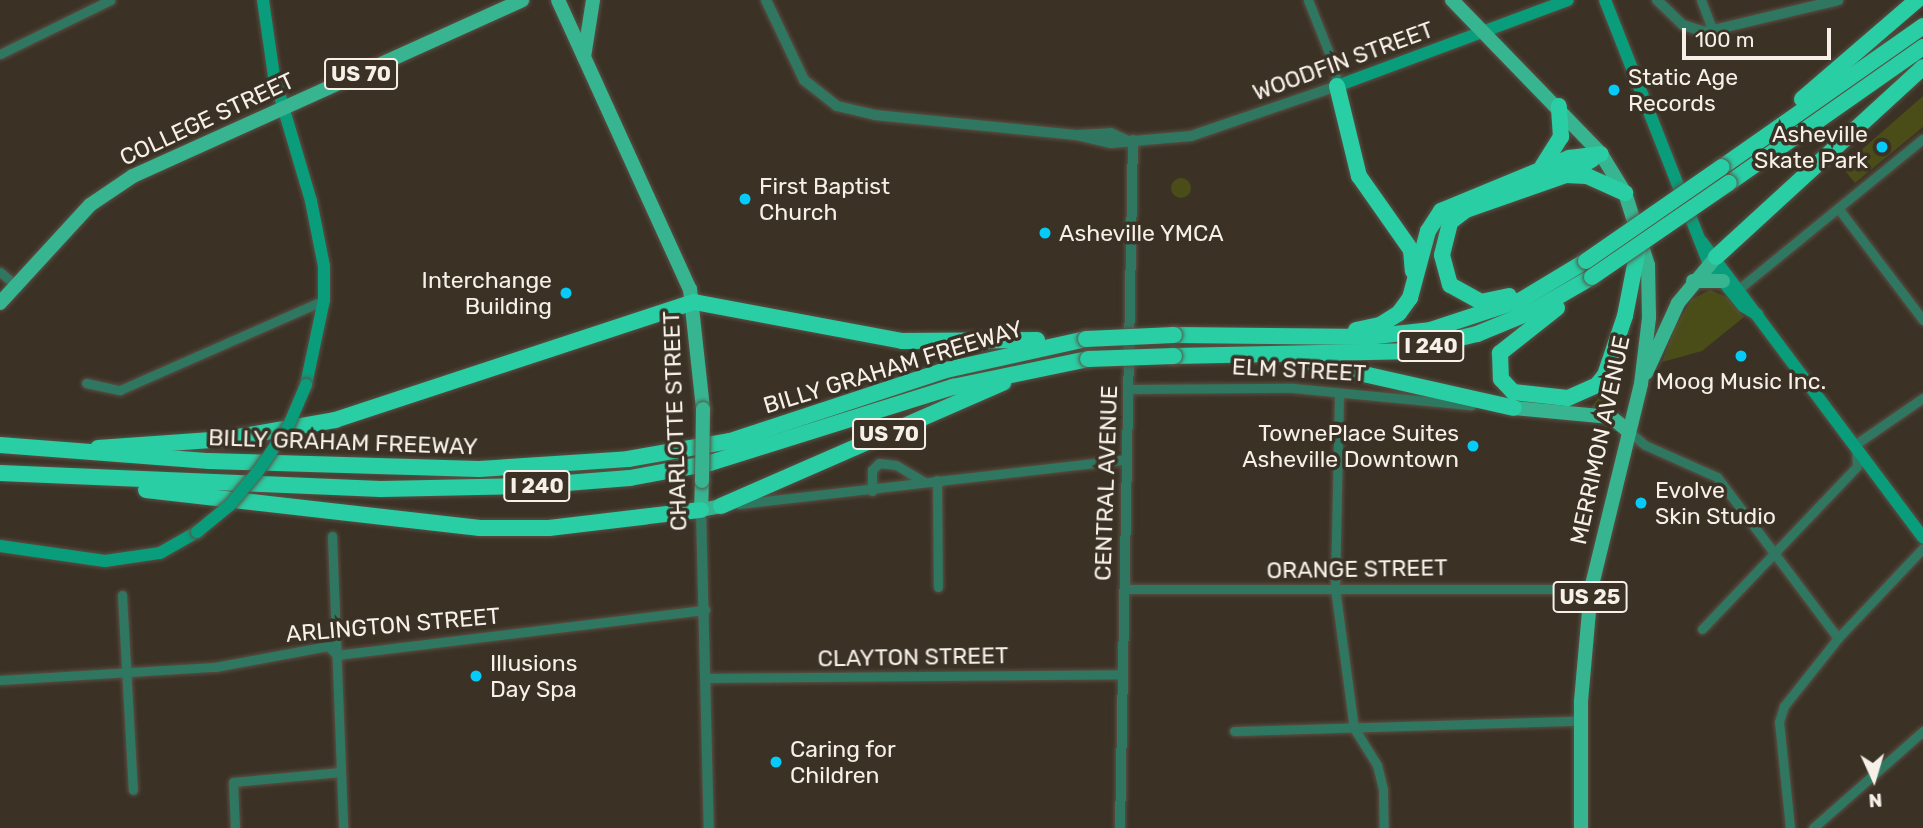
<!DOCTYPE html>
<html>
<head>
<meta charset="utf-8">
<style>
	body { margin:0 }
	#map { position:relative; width:1923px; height:828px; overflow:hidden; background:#3b3125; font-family:Rubik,sans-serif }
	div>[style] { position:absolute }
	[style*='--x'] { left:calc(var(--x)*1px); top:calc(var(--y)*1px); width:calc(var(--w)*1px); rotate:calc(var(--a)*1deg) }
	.green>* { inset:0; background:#4b4d19 }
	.round { border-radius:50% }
	.roads { filter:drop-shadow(0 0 2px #595044) drop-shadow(0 0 2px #595044) }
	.minor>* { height:9px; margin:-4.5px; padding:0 4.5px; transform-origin:4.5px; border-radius:4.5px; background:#307761 }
	.tertiary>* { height:10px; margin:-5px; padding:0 5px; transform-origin:5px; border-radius:5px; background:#307761 }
	.secondary>* { height:12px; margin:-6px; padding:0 6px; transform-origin:6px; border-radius:6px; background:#0a9d7b }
	.primary>* { height:14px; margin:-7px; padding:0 7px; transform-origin:7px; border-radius:7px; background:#37b591 }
	.motorway>* { height:16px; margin:-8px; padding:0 8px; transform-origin:8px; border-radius:8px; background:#2acea4 }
	.bridges { filter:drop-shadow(0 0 2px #595044) drop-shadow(0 0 2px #595044) }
	.secondary-bridge>* { height:12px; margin:-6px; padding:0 6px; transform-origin:6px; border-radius:6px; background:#0a9d7b }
	.primary-bridge>* { height:14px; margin:-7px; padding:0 7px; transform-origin:7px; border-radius:7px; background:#37b591 }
	.motorway-bridge>* { height:16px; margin:-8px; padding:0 8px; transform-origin:8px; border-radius:8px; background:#2acea4 }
	.dots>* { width:19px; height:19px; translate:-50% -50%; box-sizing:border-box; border:4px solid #3b3125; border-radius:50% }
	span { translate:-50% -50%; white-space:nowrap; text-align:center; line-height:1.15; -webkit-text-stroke:7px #3b3125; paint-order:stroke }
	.shield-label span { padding:2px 5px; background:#3b3125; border:2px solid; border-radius:5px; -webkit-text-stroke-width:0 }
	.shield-label { font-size:21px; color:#f6f0e8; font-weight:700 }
	.street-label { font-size:23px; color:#f6f0e8 }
	.poi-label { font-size:23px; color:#f6f0e8 }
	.left { translate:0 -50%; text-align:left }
	.right { translate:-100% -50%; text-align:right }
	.north { position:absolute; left:1839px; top:744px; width:70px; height:70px; -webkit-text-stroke:5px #3b3125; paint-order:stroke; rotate:176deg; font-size:19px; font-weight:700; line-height:28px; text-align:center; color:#f6f0e8 }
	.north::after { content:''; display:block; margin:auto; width:24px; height:32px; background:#f6f0e8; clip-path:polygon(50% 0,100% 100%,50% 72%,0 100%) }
	.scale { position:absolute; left:1682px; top:28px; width:149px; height:32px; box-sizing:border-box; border:4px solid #f6f0e8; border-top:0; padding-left:9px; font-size:21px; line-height:24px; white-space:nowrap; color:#f6f0e8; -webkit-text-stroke:5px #3b3125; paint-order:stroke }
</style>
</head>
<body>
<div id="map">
	<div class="green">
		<div style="clip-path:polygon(1923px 96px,1923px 127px,1855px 183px,1842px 167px)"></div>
		<div class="round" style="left:1171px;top:178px;width:20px;height:20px"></div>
		<div style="clip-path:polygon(1710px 290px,1727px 297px,1744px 317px,1702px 351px,1662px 362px,1675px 327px,1692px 299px)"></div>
		<div style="clip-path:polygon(1631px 325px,1614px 412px,1591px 408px,1613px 376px)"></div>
	</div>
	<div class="roads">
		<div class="minor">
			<div style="--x:1308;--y:0;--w:73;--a:68.3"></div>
			<div style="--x:1335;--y:68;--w:18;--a:84"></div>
			<div style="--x:1701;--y:0;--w:33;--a:69"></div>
			<div style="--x:0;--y:54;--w:123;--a:-26.1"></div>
			<div style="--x:1838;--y:208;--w:141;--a:52.8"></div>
			<div style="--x:0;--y:272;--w:23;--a:40"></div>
			<div style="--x:1740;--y:288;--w:236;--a:-39.2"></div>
			<div style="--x:86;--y:383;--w:35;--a:12"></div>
			<div style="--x:120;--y:390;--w:223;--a:-23.8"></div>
			<div style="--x:1131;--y:389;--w:162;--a:-0.4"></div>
			<div style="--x:1293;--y:388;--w:179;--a:5.5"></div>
			<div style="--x:1339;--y:395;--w:193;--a:91.2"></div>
			<div style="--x:1335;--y:588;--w:141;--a:82.3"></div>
			<div style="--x:1354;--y:728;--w:44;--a:58.1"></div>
			<div style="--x:1377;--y:765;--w:25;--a:76"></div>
			<div style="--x:1383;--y:789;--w:39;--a:89"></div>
			<div style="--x:1627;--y:430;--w:23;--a:40"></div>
			<div style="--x:1645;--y:445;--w:79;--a:24"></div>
			<div style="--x:1717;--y:477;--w:201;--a:53.1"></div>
			<div style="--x:937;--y:480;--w:107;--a:89.5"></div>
			<div style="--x:872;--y:491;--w:21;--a:-90"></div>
			<div style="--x:872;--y:470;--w:10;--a:-45"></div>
			<div style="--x:879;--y:463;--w:17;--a:7"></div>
			<div style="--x:896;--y:465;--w:31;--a:31"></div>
			<div style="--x:739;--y:504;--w:390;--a:-6.6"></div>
			<div style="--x:332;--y:536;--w:292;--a:87.8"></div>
			<div style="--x:1124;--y:589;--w:467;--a:0"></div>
			<div style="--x:122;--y:595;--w:195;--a:86.8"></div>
			<div style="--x:1702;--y:629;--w:225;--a:-46.4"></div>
			<div style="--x:1857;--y:466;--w:22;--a:-93"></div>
			<div style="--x:1856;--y:444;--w:81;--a:-34.5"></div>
			<div style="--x:705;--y:678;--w:417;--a:-0.5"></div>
			<div style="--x:0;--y:680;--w:215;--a:-3.5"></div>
			<div style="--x:215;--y:667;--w:115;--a:-10.5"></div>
			<div style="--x:328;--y:646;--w:13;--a:45"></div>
			<div style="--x:337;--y:655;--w:371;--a:-7"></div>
			<div style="--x:1234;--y:731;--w:347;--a:-1.7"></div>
			<div style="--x:235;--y:828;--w:46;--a:-92.5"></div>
			<div style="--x:233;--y:782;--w:108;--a:-5.3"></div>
			<div style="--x:1790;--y:828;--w:107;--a:-95.9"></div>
			<div style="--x:1779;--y:722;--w:17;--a:-73"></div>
			<div style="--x:1784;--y:706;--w:87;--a:-51.5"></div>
			<div style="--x:1838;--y:638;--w:124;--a:-46.6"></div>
			<div style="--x:1813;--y:828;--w:147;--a:-41.4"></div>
		</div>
		<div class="tertiary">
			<div style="--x:766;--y:0;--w:89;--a:64.6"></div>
			<div style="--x:804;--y:80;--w:42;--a:38.2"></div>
			<div style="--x:837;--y:106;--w:39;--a:13"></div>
			<div style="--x:875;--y:115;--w:202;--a:5.7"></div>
			<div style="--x:1076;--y:135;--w:35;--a:-3"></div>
			<div style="--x:1111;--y:133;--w:17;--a:25"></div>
			<div style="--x:1657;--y:0;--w:36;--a:44"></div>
			<div style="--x:1683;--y:25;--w:23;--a:18"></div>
			<div style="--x:1705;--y:32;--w:137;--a:-13.5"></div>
			<div style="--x:1076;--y:135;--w:36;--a:13"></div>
			<div style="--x:1111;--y:143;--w:80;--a:-5"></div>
			<div style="--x:1191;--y:136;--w:154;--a:-18.9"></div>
			<div style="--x:701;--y:510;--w:318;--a:88.6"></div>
			<div style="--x:1120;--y:828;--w:688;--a:-88.92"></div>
		</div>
		<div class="secondary">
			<div style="--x:263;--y:0;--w:77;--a:81.8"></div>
			<div style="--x:274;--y:76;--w:130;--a:73.5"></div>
			<div style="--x:311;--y:201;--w:66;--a:78.7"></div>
			<div style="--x:324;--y:266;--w:34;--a:90"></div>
			<div style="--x:324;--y:300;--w:87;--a:102"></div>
			<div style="--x:1605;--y:0;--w:284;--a:68.5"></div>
			<div style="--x:1709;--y:264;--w:54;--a:51"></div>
			<div style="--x:1743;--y:306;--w:17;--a:31"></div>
			<div style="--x:1337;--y:86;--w:246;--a:-20.4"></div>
			<div style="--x:1702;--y:242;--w:369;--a:53.2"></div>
			<div style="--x:0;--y:546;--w:106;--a:8.1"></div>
			<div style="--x:105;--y:561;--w:56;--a:-8.3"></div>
			<div style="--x:160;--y:553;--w:43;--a:-29.6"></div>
		</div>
		<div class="primary">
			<div style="--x:558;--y:0;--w:318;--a:65.5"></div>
			<div style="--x:690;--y:289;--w:121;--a:83.8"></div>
			<div style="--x:1452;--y:0;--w:214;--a:45.9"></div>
			<div style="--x:1601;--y:154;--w:46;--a:58.4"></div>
			<div style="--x:1625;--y:193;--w:76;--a:72.3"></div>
			<div style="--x:1648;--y:265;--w:53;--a:88.9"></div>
			<div style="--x:1649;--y:318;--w:66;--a:96.9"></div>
			<div style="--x:1641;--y:384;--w:211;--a:103.7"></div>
			<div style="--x:1591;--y:589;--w:112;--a:95.1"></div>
			<div style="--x:1581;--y:701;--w:127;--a:90"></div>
			<div style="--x:584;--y:57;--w:58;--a:-81"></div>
			<div style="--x:1693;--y:281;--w:30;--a:0"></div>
			<div style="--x:0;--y:303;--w:133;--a:-47.4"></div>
			<div style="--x:90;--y:205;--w:52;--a:-34"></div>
			<div style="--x:133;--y:176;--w:427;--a:-24.3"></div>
			<div style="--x:1646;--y:373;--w:77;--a:-65.4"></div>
			<div style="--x:1678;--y:303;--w:60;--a:-50.4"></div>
			<div style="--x:1514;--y:408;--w:97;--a:5.3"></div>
			<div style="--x:1611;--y:417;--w:21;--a:39"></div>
			<div style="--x:702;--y:481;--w:29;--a:92"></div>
			<div style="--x:701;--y:510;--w:20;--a:-11"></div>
		</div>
		<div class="motorway">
			<div style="--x:1337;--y:86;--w:93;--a:76.3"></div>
			<div style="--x:1359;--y:176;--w:90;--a:54.9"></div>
			<div style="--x:1411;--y:250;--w:21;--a:85"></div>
			<div style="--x:1802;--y:99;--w:152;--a:-40.7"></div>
			<div style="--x:1542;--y:167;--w:36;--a:-58"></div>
			<div style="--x:1561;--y:137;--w:31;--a:-94"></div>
			<div style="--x:1722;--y:167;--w:246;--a:-35"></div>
			<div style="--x:1566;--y:175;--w:21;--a:3"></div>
			<div style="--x:1587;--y:176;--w:42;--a:24.1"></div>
			<div style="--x:1729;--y:183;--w:237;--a:-35"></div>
			<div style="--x:1716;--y:257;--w:281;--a:-42.5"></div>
			<div style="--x:1509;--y:296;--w:29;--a:168"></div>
			<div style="--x:1481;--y:302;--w:35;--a:-151"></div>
			<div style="--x:1450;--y:285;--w:31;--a:-105"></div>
			<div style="--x:1442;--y:255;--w:34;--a:-76"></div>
			<div style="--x:1450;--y:222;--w:20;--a:-37"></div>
			<div style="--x:1466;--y:210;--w:106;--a:-19.3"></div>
			<div style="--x:1566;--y:175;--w:31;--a:-31"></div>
			<div style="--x:1557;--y:308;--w:73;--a:141.7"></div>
			<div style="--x:1500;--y:353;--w:26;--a:88"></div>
			<div style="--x:1501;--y:379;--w:18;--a:47"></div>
			<div style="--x:1513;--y:392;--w:55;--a:6.2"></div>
			<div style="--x:1568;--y:398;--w:32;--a:-24"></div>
			<div style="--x:1597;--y:385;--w:13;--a:-51"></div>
			<div style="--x:1605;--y:375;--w:62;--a:-71.3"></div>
			<div style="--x:1625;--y:316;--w:78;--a:-79"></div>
			<div style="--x:1356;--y:330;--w:25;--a:-12"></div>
			<div style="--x:1380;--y:325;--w:22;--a:-32"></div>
			<div style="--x:1399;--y:313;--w:19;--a:-54"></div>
			<div style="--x:1410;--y:298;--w:69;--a:-75"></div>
			<div style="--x:1428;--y:231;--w:24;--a:-57"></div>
			<div style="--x:1441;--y:211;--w:139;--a:-22.5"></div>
			<div style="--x:1569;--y:158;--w:32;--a:-7"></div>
			<div style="--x:1174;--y:335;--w:193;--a:0.6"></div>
			<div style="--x:1367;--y:337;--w:63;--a:-6.3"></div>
			<div style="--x:1430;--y:330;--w:96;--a:-18.2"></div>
			<div style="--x:1521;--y:300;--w:76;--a:-31"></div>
			<div style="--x:1174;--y:356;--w:231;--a:-1.2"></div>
			<div style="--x:1405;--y:351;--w:74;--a:-13.3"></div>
			<div style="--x:1477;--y:334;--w:61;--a:-22.3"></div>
			<div style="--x:1533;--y:311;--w:68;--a:-30"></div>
			<div style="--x:1306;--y:361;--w:213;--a:12.7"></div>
			<div style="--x:0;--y:445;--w:210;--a:4.4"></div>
			<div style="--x:209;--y:461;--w:270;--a:1.7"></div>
			<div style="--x:479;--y:469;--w:149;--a:-3.8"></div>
			<div style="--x:628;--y:459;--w:104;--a:-10"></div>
			<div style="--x:730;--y:441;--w:227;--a:-18.2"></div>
			<div style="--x:946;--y:370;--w:143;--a:-12.5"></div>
			<div style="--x:98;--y:448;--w:128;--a:-4"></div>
			<div style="--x:226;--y:439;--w:111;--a:-9.9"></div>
			<div style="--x:335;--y:420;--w:378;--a:-18.2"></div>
			<div style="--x:694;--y:302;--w:212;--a:10.6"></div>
			<div style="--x:902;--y:341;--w:135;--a:-0.4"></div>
			<div style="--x:0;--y:473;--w:381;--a:2.4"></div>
			<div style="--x:381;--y:489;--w:147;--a:-1.2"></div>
			<div style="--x:528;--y:486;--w:102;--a:-4.5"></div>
			<div style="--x:630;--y:478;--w:81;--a:-10.6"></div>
			<div style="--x:710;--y:463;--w:255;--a:-17.4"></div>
			<div style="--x:953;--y:387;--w:138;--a:-11.7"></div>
			<div style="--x:146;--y:490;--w:336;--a:6.5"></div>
			<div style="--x:480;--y:528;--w:69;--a:0"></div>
			<div style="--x:549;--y:528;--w:153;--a:-6.8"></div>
			<div style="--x:721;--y:506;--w:308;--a:-23.6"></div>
		</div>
	</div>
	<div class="bridges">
		<div class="secondary-bridge">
			<div style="--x:197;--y:532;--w:43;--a:-39.3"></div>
			<div style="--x:230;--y:505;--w:45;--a:-50.4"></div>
			<div style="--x:259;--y:470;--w:52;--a:-56"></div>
			<div style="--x:288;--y:427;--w:46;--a:-66.8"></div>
		</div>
		<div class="primary-bridge">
			<div style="--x:702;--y:481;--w:72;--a:-89.2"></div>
		</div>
		<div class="motorway-bridge">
			<div style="--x:1586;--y:261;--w:165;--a:-34.7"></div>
			<div style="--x:1592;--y:277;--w:166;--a:-34.5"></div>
			<div style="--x:1086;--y:339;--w:88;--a:-2.6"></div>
			<div style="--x:1088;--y:359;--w:86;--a:-2"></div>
		</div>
	</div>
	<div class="dots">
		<div style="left:1614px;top:90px;background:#05cbf9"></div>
		<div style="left:1882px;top:147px;background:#05cbf9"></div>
		<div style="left:745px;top:199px;background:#05cbf9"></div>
		<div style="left:1045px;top:233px;background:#05cbf9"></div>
		<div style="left:566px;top:293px;background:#05cbf9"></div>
		<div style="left:1741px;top:356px;background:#05cbf9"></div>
		<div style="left:1473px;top:446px;background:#05cbf9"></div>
		<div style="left:1641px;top:503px;background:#05cbf9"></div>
		<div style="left:476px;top:676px;background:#05cbf9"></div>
		<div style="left:776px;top:762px;background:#05cbf9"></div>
	</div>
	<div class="shield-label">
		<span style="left:361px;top:74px">US 70</span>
		<span style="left:1431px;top:346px">I 240</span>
		<span style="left:889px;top:434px">US 70</span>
		<span style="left:537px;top:486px">I 240</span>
		<span style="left:1590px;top:597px">US 25</span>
	</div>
	<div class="street-label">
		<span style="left:1343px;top:61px;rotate:-20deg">WOODFIN STREET</span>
		<span style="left:207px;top:119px;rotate:-25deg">COLLEGE STREET</span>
		<span style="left:893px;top:367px;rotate:-17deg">BILLY GRAHAM FREEWAY</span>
		<span style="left:1299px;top:370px;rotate:3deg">ELM STREET</span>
		<span style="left:675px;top:421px;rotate:-92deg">CHARLOTTE STREET</span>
		<span style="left:1600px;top:440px;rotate:-78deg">MERRIMON AVENUE</span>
		<span style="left:343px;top:442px;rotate:2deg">BILLY GRAHAM FREEWAY</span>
		<span style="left:1106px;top:483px;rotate:-88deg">CENTRAL AVENUE</span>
		<span style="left:1357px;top:569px;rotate:-1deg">ORANGE STREET</span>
		<span style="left:393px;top:625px;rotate:-5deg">ARLINGTON STREET</span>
		<span style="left:913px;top:657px;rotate:-1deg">CLAYTON STREET</span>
	</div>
	<div class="poi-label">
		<span class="left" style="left:1628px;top:90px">Static Age<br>Records</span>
		<span class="right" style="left:1868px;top:147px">Asheville<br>Skate Park</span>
		<span class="left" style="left:759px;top:199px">First Baptist<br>Church</span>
		<span class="left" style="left:1059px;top:233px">Asheville YMCA</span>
		<span class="right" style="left:552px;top:293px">Interchange<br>Building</span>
		<span style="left:1741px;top:381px">Moog Music Inc.</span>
		<span class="right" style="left:1459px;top:446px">TownePlace Suites<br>Asheville Downtown</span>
		<span class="left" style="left:1655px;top:503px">Evolve<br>Skin Studio</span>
		<span class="left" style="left:490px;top:676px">Illusions<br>Day Spa</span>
		<span class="left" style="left:790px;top:762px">Caring for<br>Children</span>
	</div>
	<div class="north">N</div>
	<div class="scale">100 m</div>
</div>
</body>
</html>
